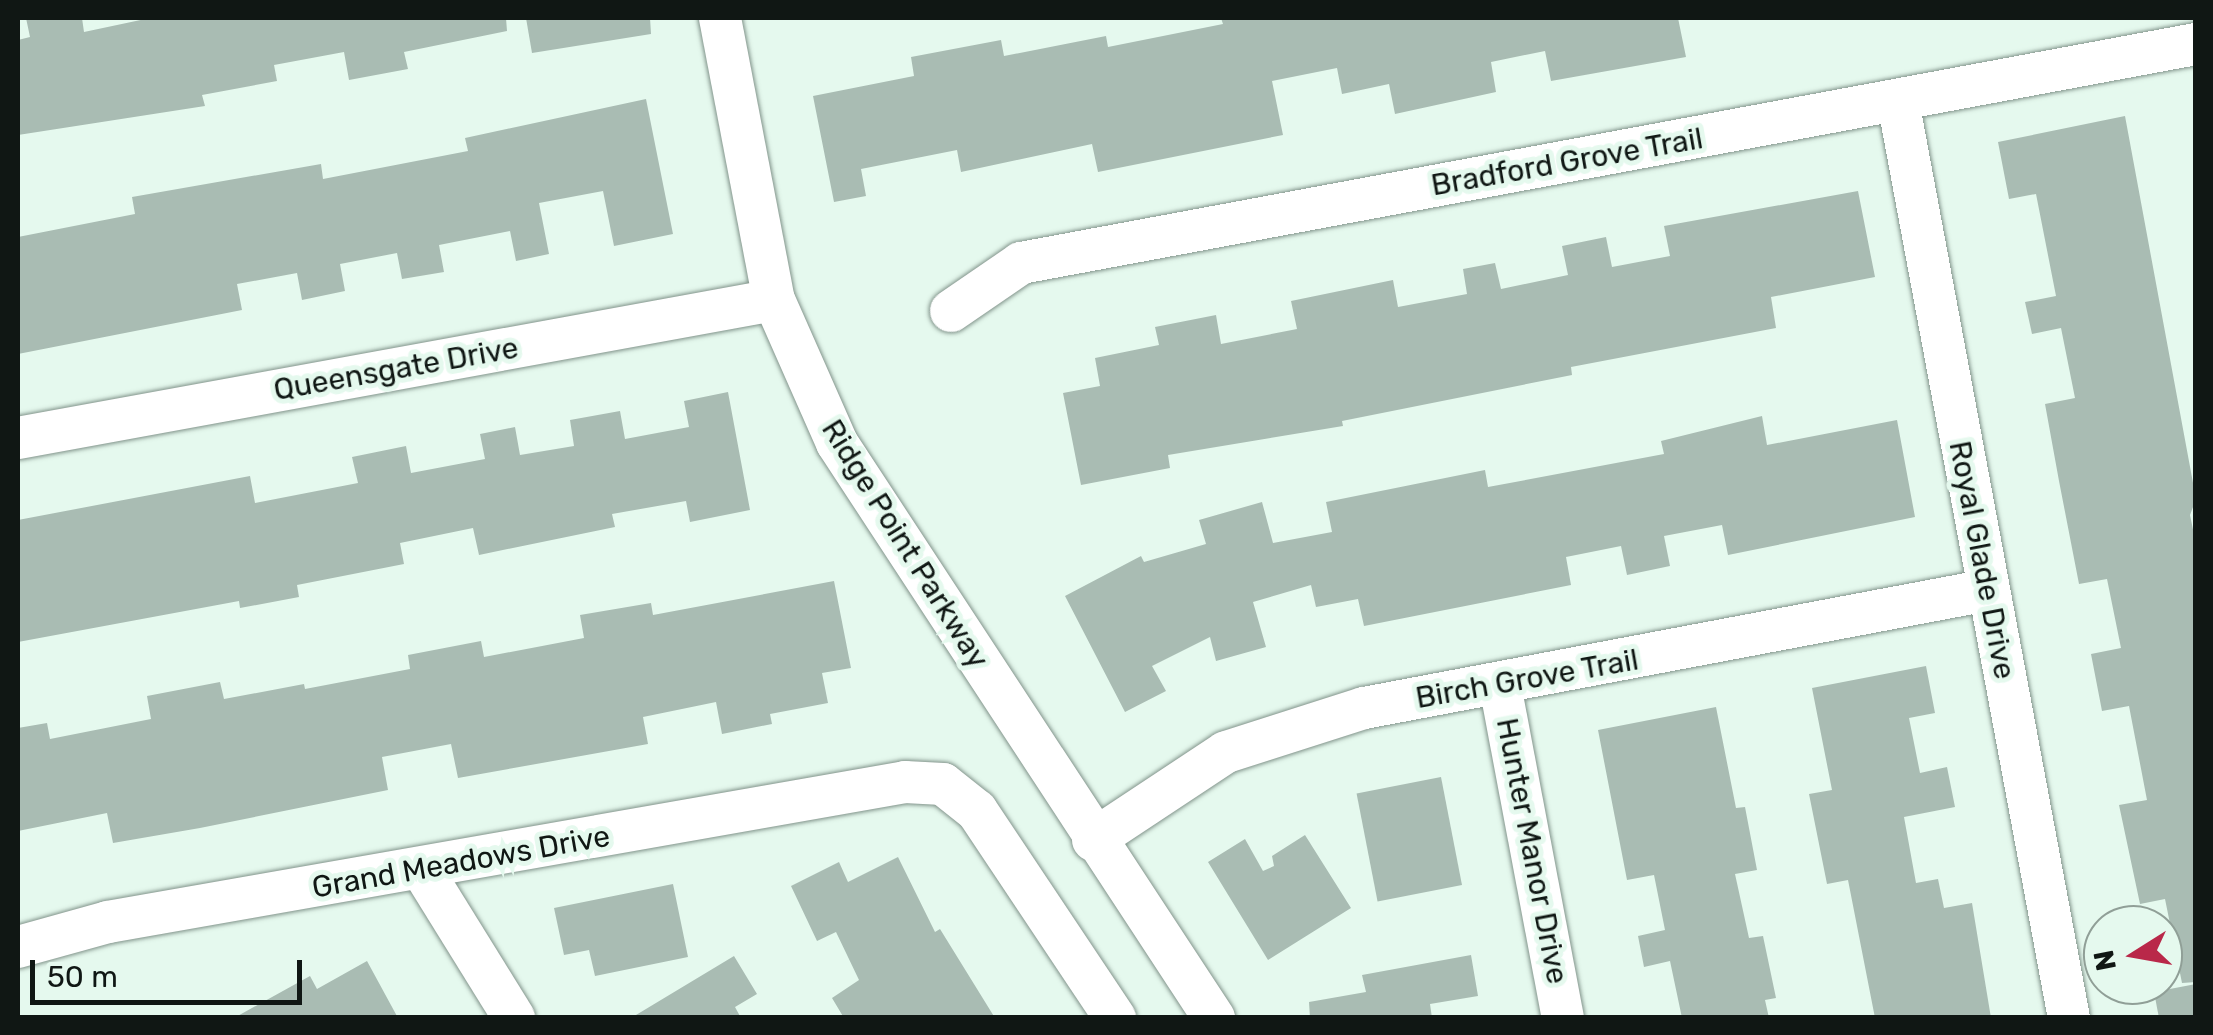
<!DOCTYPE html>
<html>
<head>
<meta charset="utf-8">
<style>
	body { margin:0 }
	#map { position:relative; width:2213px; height:1035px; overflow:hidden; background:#e5f9ee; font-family:Rubik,sans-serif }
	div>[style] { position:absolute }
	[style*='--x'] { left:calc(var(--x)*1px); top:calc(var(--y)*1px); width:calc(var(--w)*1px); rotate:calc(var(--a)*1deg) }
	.building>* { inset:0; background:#a9bcb3; transform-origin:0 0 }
	.roads { filter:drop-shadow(0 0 2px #82948b) drop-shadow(0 0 2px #82948b) }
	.minor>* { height:42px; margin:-21px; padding:0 21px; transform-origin:21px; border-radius:21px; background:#fff }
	span { translate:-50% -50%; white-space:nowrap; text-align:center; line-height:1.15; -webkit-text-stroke:10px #e5f9ee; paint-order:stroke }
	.street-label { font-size:30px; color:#101714 }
	.frame { position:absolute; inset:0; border:20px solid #101714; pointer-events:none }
	.north { position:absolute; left:2083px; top:905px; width:100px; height:100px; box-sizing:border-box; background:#e5f9ee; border:2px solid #909f97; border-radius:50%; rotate:259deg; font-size:28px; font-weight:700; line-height:40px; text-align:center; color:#101714 }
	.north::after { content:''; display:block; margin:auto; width:35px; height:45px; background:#b92849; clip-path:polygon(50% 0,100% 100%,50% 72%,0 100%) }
	.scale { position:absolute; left:30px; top:960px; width:272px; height:45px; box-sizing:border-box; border:5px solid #101714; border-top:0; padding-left:12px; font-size:30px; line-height:35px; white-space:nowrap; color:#101714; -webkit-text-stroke:8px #e5f9ee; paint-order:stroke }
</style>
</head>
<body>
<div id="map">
	<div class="building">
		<div style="clip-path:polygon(26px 18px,82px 18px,84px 32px,150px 18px,506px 18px,507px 31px,404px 52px,408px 69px,349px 80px,344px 52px,274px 65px,277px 81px,202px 95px,205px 106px,18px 135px,18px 40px,30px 37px)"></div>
		<div style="clip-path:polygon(526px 18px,650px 18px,651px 34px,532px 53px)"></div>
		<div style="clip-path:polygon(1221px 18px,1678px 18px,1686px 57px,1551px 81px,1545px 51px,1491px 62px,1496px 92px,1395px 114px,1389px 84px,1342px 94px,1337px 68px,1272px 81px,1283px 135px,1098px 172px,1092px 144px,961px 172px,957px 150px,861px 169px,866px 196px,834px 202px,813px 96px,914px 76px,911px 57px,1001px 40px,1004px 56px,1106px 36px,1108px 47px,1223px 24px)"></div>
		<div style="clip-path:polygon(646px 99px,673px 234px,614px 246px,603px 191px,539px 203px,549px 254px,516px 261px,510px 231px,439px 245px,444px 272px,402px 279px,397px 253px,340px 264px,345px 291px,302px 300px,297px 273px,237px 284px,242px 310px,18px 354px,18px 237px,135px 214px,132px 197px,321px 164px,323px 179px,468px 151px,465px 138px)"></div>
		<div style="clip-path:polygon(2125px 116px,2196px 499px,2190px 515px,2196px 544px,2196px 982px,2182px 983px,2165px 899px,2140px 904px,2119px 805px,2147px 800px,2129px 706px,2102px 711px,2091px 654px,2121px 648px,2107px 579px,2079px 584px,2059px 481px,2045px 404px,2075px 398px,2061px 328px,2032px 334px,2025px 302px,2056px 296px,2036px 194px,2009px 199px,1998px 142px)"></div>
		<div style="clip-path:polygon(1858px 191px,1875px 277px,1771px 297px,1776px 328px,1571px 367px,1572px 375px,1342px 421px,1343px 426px,1168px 455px,1170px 468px,1081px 485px,1063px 393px,1100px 386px,1095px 358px,1159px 345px,1155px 327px,1216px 315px,1221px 344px,1297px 329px,1291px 301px,1393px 280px,1398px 307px,1467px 294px,1463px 269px,1495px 263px,1501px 289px,1568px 275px,1562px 246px,1606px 237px,1612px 267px,1670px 256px,1664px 226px)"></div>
		<div style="clip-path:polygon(728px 392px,750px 510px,690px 522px,686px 501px,612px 514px,615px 527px,479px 555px,473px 528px,400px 543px,404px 564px,297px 585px,299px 597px,240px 608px,239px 601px,18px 642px,18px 520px,250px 476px,255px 503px,358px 483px,352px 457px,406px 446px,411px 473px,485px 459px,480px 434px,515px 427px,520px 455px,574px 446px,570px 420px,620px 411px,625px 439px,689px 427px,684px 401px)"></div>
		<div style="clip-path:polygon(1762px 416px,1767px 445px,1897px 420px,1915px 517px,1728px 555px,1722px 525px,1664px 536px,1670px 566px,1627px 575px,1621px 546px,1566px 557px,1571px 585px,1364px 626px,1358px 599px,1316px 607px,1311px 585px,1253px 602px,1266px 647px,1216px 661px,1210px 637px,1152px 666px,1166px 691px,1125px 712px,1065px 596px,1141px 556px,1144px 562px,1206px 544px,1199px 520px,1262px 502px,1273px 543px,1332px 532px,1326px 502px,1485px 470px,1488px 487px,1664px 454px,1661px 441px)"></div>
		<div style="clip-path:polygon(834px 581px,851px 668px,822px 673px,828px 703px,770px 714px,772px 724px,722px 734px,716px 702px,643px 717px,648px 744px,458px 778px,451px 744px,382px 757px,388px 790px,200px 828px,113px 843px,107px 813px,18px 831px,18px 728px,47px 723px,50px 739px,151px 719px,147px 696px,220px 682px,224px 699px,304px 684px,305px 689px,410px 669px,408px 655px,481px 641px,484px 657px,584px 638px,580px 615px,651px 603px,653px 615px)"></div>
		<div style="clip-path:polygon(1926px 666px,1935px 713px,1909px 718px,1920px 773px,1947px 767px,1955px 807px,1904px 817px,1916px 883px,1938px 879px,1944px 908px,1972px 903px,1991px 1018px,1875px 1018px,1848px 880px,1827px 884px,1809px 794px,1832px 790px,1812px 688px)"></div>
		<div style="clip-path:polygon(1716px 707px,1736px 808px,1745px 807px,1757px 870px,1735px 874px,1749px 938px,1763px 936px,1776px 998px,1765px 1000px,1769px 1018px,1682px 1018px,1670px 961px,1644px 967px,1638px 936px,1665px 930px,1654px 875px,1627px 880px,1598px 730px)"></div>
		<div style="left:1441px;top:777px;width:110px;height:86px;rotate:79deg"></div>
		<div style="clip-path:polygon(1305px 835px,1351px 908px,1268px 960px,1208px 862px,1245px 839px,1263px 871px,1274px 866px,1272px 856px)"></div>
		<div style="clip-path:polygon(898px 857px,935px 932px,940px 929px,995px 1018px,844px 1018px,832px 998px,859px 980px,836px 932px,817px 941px,791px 886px,839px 862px,848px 882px)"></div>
		<div style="clip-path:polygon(673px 884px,688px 957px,595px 976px,589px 950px,564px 955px,554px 908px)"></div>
		<div style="clip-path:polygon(1471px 955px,1478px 996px,1430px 1004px,1432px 1018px,1310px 1018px,1309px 1002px,1366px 992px,1362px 975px)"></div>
		<div style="clip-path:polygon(734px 956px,757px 994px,735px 1007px,741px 1018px,631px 1018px)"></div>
		<div style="clip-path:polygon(367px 961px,398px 1018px,234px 1018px,310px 976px,317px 989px)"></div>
		<div style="clip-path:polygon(2196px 984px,2196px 1018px,2159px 1018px,2154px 992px)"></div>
	</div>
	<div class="roads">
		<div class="minor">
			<div style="--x:720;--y:18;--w:287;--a:79.2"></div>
			<div style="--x:774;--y:300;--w:156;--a:66.2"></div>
			<div style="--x:837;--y:443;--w:688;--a:56.75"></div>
			<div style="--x:1898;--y:101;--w:933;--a:79.44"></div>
			<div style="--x:951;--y:311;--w:85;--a:-34.4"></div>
			<div style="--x:1021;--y:263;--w:1195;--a:-10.56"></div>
			<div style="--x:18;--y:438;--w:768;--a:-10.34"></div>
			<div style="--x:1500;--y:685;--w:339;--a:79.3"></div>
			<div style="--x:1093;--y:840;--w:159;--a:-33.5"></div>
			<div style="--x:1226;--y:752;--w:145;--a:-17.7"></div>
			<div style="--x:1364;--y:708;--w:635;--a:-10.71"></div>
			<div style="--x:423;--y:871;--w:173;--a:58.2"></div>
			<div style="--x:18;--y:947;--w:93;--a:-15.5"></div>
			<div style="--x:108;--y:922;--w:809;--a:-9.96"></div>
			<div style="--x:905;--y:782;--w:38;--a:3"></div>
			<div style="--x:943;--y:784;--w:43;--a:38.5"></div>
			<div style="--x:977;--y:811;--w:249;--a:56.3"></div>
		</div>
	</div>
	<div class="street-label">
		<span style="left:1567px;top:162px;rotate:-10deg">Bradford Grove Trail</span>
		<span style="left:396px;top:369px;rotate:-10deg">Queensgate Drive</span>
		<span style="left:905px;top:544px;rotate:58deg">Ridge Point Parkway</span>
		<span style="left:1982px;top:560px;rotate:79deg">Royal Glade Drive</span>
		<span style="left:1527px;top:679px;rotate:-10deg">Birch Grove Trail</span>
		<span style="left:1532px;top:851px;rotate:79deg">Hunter Manor Drive</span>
		<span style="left:461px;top:862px;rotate:-10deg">Grand Meadows Drive</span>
	</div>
	<div class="frame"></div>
	<div class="north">N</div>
	<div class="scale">50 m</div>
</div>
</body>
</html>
